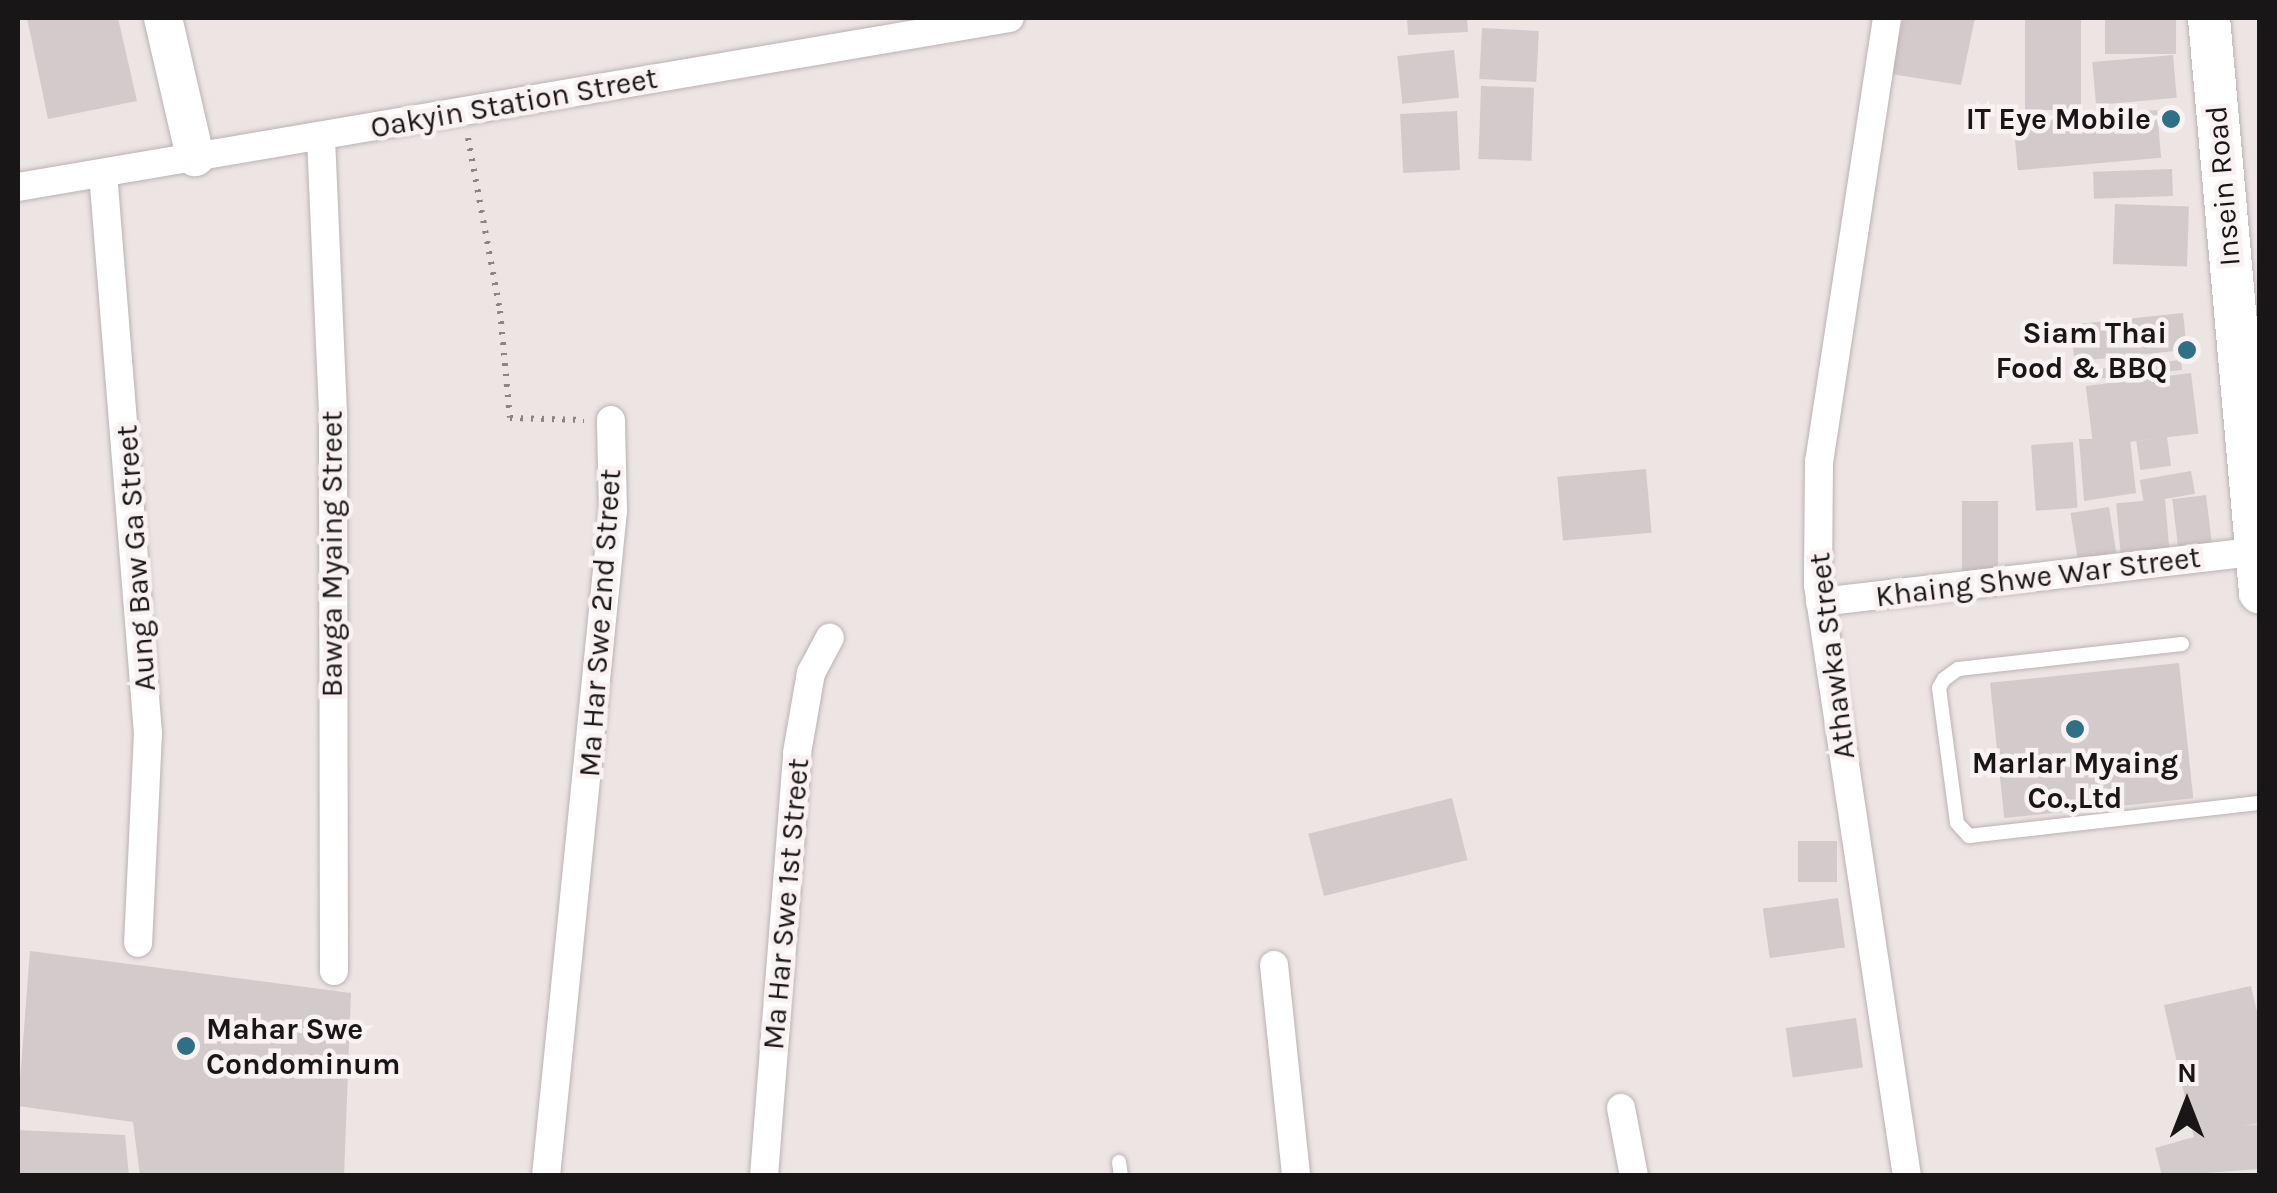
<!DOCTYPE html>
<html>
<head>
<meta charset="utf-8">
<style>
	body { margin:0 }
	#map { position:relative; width:2277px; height:1193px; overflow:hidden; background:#ede4e4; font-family:Karla,sans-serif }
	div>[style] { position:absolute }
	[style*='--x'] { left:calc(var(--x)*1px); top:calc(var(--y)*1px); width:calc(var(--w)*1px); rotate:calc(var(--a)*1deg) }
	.building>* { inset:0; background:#d3cacb; transform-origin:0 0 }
	.path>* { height:6px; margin-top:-3px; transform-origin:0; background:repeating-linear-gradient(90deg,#8a8484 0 2.5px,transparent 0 10.5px) }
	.roads { filter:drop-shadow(0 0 2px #bbb2b3) drop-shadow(0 0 2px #bbb2b3) }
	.lane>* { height:14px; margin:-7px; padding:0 7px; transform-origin:7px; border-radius:7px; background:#fff }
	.street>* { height:28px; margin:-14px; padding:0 14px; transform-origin:14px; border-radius:14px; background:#fff }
	.secondary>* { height:38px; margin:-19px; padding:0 19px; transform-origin:19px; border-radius:19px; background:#fff }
	.primary>* { height:42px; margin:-21px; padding:0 21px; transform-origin:21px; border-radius:21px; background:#fff }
	.dots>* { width:28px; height:28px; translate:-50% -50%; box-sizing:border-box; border:5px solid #faf1f2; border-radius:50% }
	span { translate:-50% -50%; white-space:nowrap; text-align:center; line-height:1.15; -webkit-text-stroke:9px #faf1f2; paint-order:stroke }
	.street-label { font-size:30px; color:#191617 }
	.poi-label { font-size:30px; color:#191617; font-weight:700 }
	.right { translate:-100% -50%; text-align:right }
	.left { translate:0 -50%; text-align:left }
	.frame { position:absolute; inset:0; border:20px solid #191617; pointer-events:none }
	.north { position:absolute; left:2137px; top:1053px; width:100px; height:100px; -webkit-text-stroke:8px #faf1f2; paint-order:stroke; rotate:0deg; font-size:28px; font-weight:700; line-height:40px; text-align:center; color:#191617 }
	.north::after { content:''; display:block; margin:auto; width:35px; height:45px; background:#191617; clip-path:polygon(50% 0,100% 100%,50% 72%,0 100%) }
</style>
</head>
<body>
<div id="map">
	<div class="building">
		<div style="clip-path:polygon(27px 18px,118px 18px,137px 101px,48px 119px)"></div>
		<div style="clip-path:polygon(1407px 18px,1467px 18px,1468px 32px,1408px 35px)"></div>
		<div style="clip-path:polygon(1903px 18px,1975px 18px,1961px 85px,1891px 74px)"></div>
		<div style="left:2025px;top:18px;width:56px;height:92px"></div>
		<div style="left:2105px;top:18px;width:71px;height:36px"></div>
		<div style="left:1482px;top:28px;width:57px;height:51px;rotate:3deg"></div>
		<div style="left:1454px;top:50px;width:48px;height:57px;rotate:84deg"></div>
		<div style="left:2173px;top:55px;width:43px;height:81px;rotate:85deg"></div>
		<div style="left:1481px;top:86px;width:53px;height:73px;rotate:2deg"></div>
		<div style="left:2157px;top:110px;width:48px;height:144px;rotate:85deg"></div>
		<div style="left:1457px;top:111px;width:59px;height:57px;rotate:87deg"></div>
		<div style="left:2172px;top:169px;width:27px;height:79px;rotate:88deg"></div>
		<div style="left:2115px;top:204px;width:74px;height:60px;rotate:2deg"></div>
		<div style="left:2183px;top:313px;width:37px;height:113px;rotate:84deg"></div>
		<div style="left:2181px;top:360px;width:10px;height:84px;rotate:84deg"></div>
		<div style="left:2191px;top:373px;width:61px;height:106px;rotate:83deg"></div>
		<div style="left:2167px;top:437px;width:29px;height:31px;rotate:82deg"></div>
		<div style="clip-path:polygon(2079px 439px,2130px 439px,2136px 493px,2084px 501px)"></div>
		<div style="left:2073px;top:442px;width:66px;height:42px;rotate:86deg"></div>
		<div style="left:1646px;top:469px;width:64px;height:89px;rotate:85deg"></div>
		<div style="left:2191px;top:471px;width:23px;height:52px;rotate:80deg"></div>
		<div style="left:2206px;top:495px;width:49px;height:34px;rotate:83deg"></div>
		<div style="left:2165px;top:499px;width:54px;height:49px;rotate:85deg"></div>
		<div style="left:1962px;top:501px;width:36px;height:77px"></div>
		<div style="left:2109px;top:507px;width:46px;height:39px;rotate:81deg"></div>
		<div style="left:2179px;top:663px;width:136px;height:190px;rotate:84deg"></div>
		<div style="left:1452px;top:798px;width:64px;height:148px;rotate:76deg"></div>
		<div style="left:1798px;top:841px;width:39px;height:41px"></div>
		<div style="left:1838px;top:898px;width:50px;height:76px;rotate:82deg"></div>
		<div style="clip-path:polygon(30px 951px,351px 993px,344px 1176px,140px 1176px,133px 1122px,18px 1106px)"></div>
		<div style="clip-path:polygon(2251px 986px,2260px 1024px,2260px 1123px,2243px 1126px,2260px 1124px,2260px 1169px,2162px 1176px,2155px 1148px,2194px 1137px,2164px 1005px)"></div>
		<div style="left:1856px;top:1018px;width:50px;height:71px;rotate:82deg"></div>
		<div style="clip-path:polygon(18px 1130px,125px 1135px,129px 1176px,18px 1176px)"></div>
	</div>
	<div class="path">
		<div style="--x:468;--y:138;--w:176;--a:79.5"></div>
		<div style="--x:500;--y:311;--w:107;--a:84.7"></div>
		<div style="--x:510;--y:418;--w:74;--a:1.5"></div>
	</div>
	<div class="roads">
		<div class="lane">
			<div style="--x:2182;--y:644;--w:225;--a:173.6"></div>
			<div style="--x:1958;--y:669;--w:17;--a:144"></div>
			<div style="--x:1944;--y:679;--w:10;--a:119"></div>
			<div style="--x:1939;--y:688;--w:136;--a:82.4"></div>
			<div style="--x:1957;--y:823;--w:18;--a:47"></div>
			<div style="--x:1969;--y:836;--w:293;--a:-6.5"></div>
			<div style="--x:1119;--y:1162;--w:14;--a:82"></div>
		</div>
		<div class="street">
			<div style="--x:1887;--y:18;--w:448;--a:98.7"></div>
			<div style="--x:1819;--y:461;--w:124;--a:90.5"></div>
			<div style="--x:1818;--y:585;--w:598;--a:81.44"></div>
			<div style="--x:321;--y:138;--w:280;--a:87.5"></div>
			<div style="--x:333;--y:418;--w:553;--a:89.9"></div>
			<div style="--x:103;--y:173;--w:562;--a:85.41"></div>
			<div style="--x:148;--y:733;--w:210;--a:92.7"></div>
			<div style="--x:18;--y:187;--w:1006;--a:-9.67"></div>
			<div style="--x:1820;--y:602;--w:443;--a:-6.6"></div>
			<div style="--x:1274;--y:965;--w:212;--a:84"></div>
			<div style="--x:1621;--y:1108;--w:69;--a:79.2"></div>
			<div style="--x:546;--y:1176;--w:668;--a:-84.25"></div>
			<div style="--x:613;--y:511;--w:91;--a:-91.3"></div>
			<div style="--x:764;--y:1176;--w:424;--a:-85.5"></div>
			<div style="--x:797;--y:753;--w:81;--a:-80.1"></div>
			<div style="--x:811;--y:673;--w:40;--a:-62"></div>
		</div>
		<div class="secondary">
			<div style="--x:163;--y:18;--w:143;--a:77"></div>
		</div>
		<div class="primary">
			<div style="--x:2209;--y:18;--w:577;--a:84.93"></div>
		</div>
	</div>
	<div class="dots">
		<div style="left:2171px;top:119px;background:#307085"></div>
		<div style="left:2187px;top:350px;background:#307085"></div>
		<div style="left:2075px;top:729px;background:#307085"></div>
		<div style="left:186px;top:1046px;background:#307085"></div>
	</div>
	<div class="street-label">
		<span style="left:514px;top:103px;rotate:-10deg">Oakyin Station Street</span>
		<span style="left:2223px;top:186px;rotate:-95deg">Insein Road</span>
		<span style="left:332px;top:554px;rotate:-90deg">Bawga Myaing Street</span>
		<span style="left:136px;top:558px;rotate:-94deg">Aung Baw Ga Street</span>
		<span style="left:2038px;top:577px;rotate:-7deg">Khaing Shwe War Street</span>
		<span style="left:600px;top:623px;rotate:-86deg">Ma Har Swe 2nd Street</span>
		<span style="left:1832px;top:656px;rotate:-97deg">Athawka Street</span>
		<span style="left:786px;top:904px;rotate:-85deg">Ma Har Swe 1st Street</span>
	</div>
	<div class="poi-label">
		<span class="right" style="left:2151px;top:119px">IT Eye Mobile</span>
		<span class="right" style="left:2167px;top:350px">Siam Thai<br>Food &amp; BBQ</span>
		<span style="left:2075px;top:780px">Marlar Myaing<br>Co.,Ltd</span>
		<span class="left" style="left:206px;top:1046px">Mahar Swe<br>Condominum</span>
	</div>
	<div class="frame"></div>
	<div class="north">N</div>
</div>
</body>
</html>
